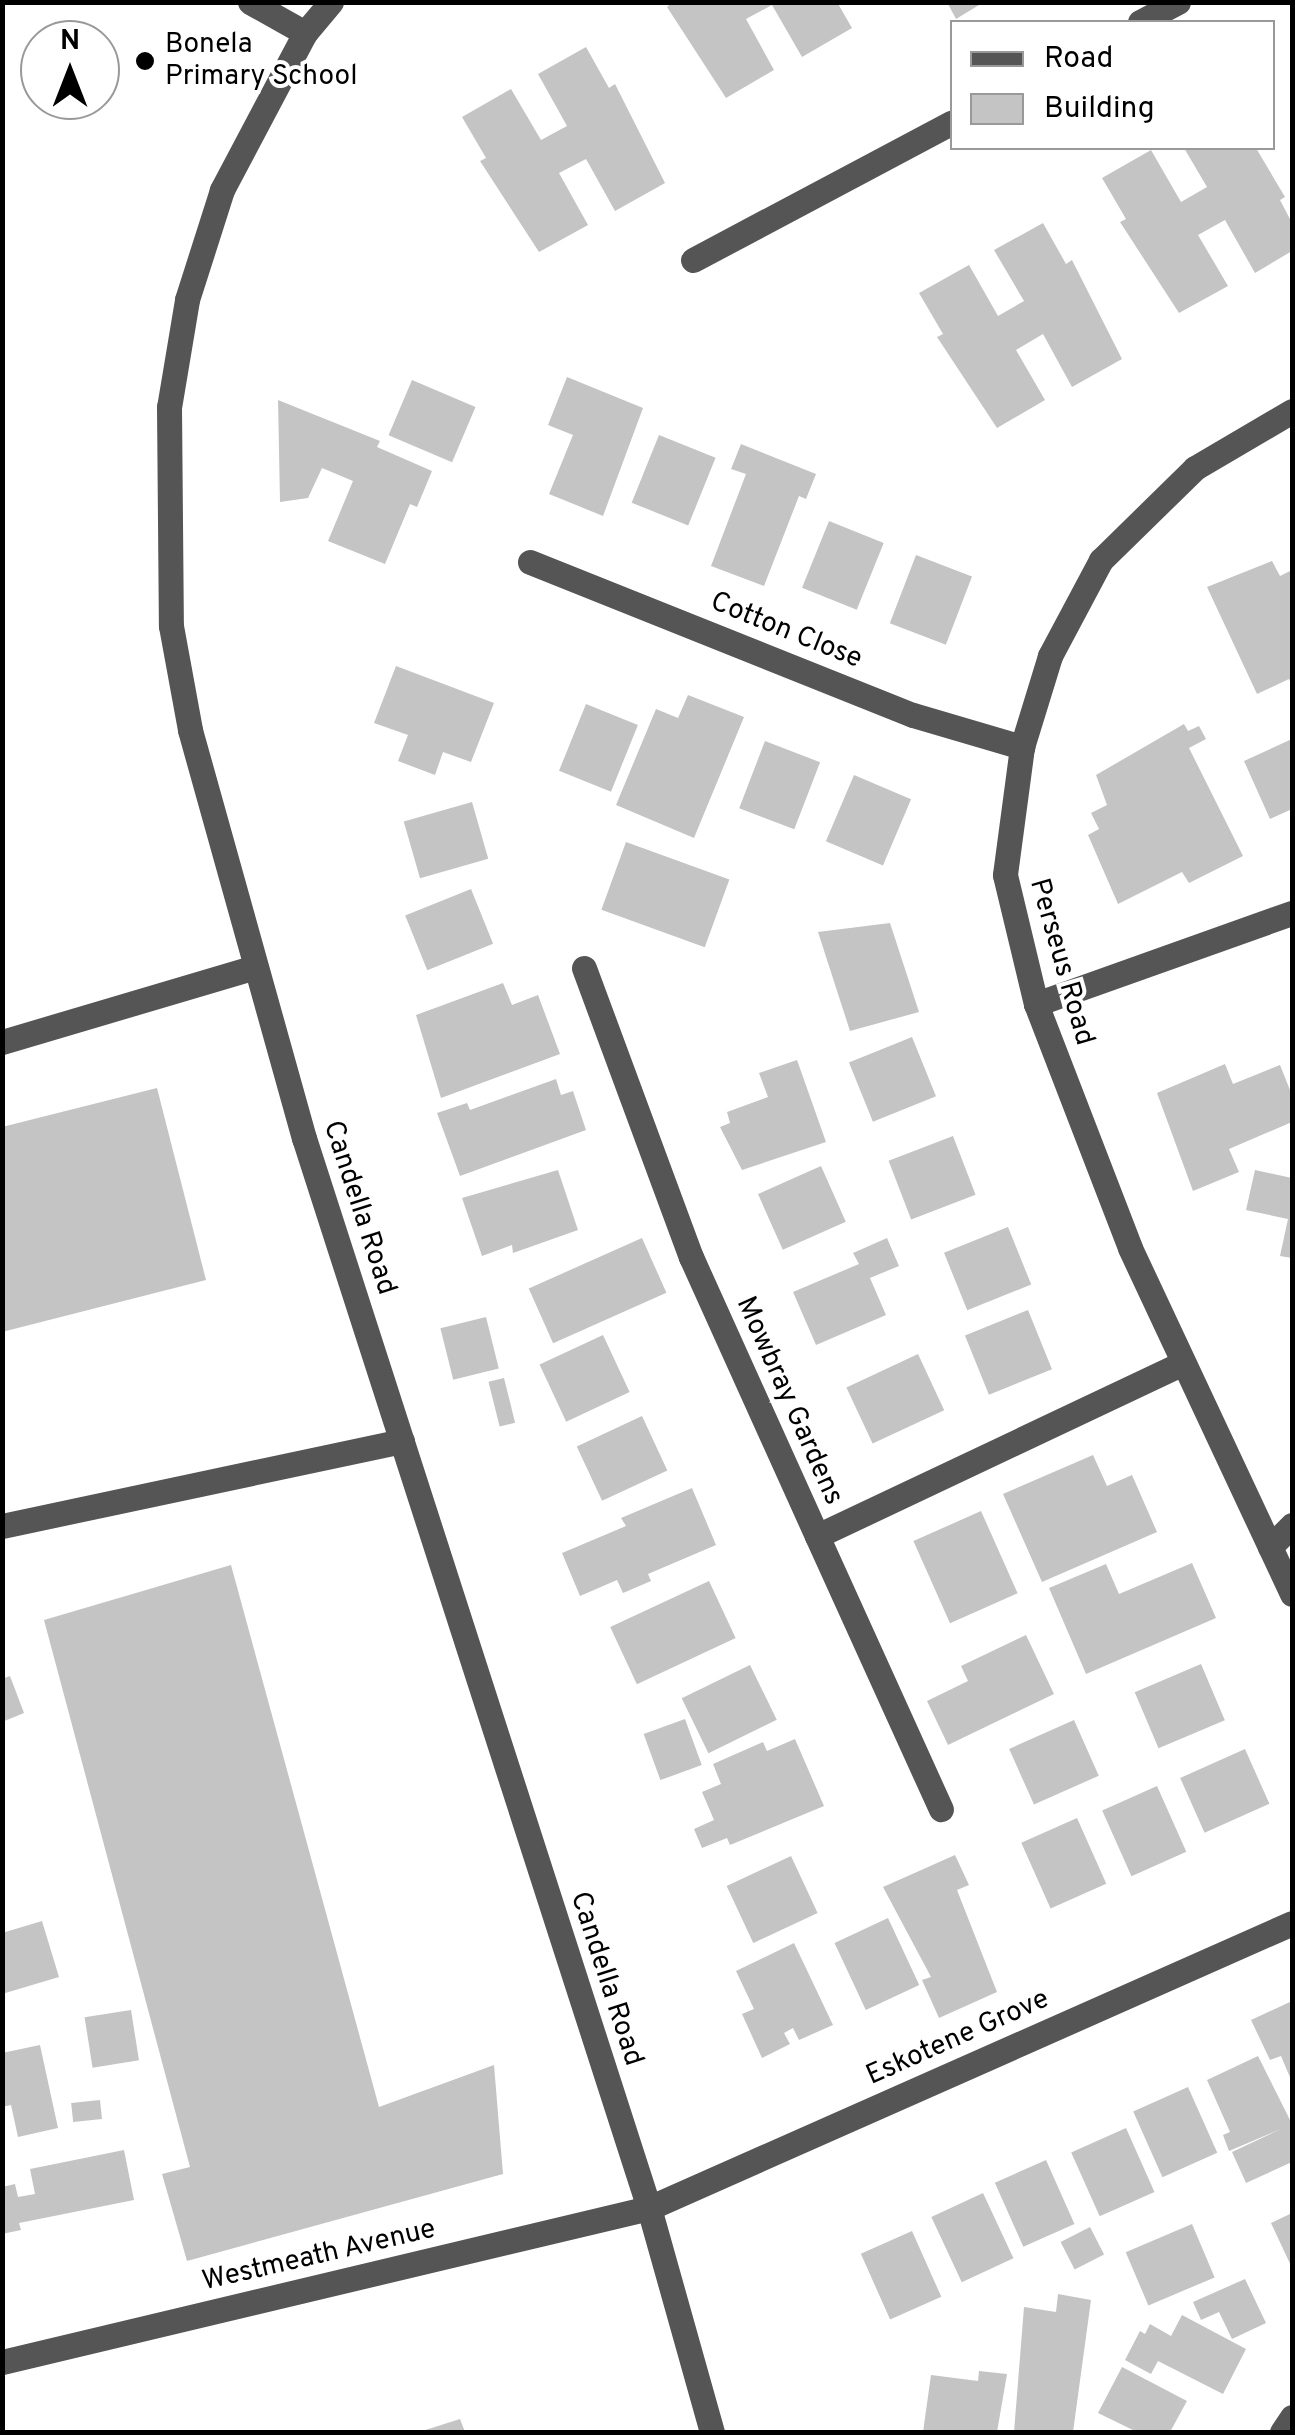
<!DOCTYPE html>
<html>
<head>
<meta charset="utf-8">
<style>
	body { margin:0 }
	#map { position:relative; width:1295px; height:2435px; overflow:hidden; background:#fff; font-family:Overpass,sans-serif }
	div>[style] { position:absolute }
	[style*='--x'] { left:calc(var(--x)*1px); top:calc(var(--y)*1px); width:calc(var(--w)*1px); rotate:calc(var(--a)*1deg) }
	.building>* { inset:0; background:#c4c4c4; transform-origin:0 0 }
	.minor>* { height:25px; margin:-12.5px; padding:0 12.5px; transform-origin:12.5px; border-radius:12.5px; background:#555 }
	.dots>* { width:28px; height:28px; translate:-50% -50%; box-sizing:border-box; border:5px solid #fff; border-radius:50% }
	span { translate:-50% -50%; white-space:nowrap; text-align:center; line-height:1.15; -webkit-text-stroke:8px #fff; paint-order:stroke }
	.poi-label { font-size:28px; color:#000 }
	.left { translate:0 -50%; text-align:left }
	.street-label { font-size:28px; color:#000 }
	.frame { position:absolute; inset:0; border:5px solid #000; pointer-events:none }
	.legend { position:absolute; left:950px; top:20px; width:325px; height:130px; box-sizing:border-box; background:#fff; border:2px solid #999; margin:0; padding:12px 18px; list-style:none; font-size:30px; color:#000 }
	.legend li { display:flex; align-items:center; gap:20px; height:50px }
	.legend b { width:50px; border:2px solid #999 }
	.north { position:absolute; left:20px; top:20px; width:100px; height:100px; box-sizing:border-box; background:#fff; border:2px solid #999; border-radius:50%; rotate:0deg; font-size:28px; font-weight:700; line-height:40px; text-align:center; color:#000 }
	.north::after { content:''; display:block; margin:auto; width:35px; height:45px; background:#000; clip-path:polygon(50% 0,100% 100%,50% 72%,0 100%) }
</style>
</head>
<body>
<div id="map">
	<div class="building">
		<div style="clip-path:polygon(672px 2px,837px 2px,852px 28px,802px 57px,772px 5px,746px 19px,774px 70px,726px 98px,667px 7px)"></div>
		<div style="clip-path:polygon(947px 2px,984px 2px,956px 19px)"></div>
		<div style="clip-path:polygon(586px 47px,609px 88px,615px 84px,665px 183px,615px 211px,586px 159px,559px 173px,588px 225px,539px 252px,480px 161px,486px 158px,462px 117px,511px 89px,541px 140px,567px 126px,538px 74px)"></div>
		<div style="clip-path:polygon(1184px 148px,1256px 148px,1285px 197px,1280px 200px,1292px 223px,1292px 251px,1255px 273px,1225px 220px,1198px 235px,1228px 286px,1179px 313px,1120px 222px,1126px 219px,1102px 178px,1151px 150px,1181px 202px,1207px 187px)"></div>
		<div style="clip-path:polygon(1043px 223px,1066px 264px,1072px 260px,1122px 359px,1072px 387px,1043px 334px,1016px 350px,1045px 400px,997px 428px,937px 337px,943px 334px,919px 293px,969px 265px,998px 316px,1024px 301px,994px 250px)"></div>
		<div style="clip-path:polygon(567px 377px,643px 408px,603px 516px,549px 494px,573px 435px,548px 425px)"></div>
		<div style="left:412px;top:380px;width:69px;height:60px;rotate:23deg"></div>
		<div style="clip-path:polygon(278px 400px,380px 441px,377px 447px,432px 471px,417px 507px,410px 504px,385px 564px,328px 541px,353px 481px,322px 468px,308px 498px,280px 502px)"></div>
		<div style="left:659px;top:435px;width:61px;height:73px;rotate:22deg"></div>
		<div style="clip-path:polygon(741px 444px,816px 474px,806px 499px,799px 496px,764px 586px,711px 566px,746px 474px,731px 469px)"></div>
		<div style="left:829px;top:521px;width:59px;height:72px;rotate:22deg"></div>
		<div style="left:916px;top:555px;width:60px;height:73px;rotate:21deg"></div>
		<div style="clip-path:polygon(1272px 561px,1280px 576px,1292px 570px,1292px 686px,1289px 679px,1257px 694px,1207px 587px)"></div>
		<div style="clip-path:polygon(396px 666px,494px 703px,471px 762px,443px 752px,435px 775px,398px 761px,408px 735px,374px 723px)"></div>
		<div style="clip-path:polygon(688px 695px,744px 717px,694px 838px,616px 805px,656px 709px,678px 718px)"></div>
		<div style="left:586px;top:704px;width:56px;height:72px;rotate:22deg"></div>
		<div style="clip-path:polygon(1184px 724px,1188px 731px,1199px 726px,1206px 739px,1189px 748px,1243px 856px,1189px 883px,1182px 872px,1118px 904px,1088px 835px,1099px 829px,1091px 813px,1107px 805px,1096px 775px)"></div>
		<div style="clip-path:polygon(1292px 739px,1292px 809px,1270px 819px,1244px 761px)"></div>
		<div style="left:765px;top:741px;width:59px;height:72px;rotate:21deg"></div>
		<div style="left:854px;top:775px;width:62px;height:72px;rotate:23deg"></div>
		<div style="left:472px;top:802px;width:59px;height:71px;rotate:74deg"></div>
		<div style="left:626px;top:842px;width:110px;height:72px;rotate:20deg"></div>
		<div style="left:471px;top:889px;width:59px;height:71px;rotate:68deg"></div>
		<div style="clip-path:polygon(890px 923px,919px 1012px,850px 1031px,818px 932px)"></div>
		<div style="clip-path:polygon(503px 983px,512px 1005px,538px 995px,560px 1054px,441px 1098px,416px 1015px)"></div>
		<div style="left:912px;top:1037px;width:64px;height:68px;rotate:68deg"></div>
		<div style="clip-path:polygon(797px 1060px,826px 1142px,742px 1170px,720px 1127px,730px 1123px,727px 1112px,768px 1097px,759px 1073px)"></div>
		<div style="clip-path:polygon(1225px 1064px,1233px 1084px,1280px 1065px,1292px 1095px,1292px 1122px,1229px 1149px,1239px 1172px,1193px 1191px,1157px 1093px)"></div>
		<div style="clip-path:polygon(556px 1079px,561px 1095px,573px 1091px,586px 1130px,460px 1176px,437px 1113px,467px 1103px,470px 1110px)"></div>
		<div style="clip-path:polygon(157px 1088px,206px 1280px,2px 1332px,2px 1127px)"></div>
		<div style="left:953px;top:1136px;width:63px;height:69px;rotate:69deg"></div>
		<div style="left:821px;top:1166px;width:61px;height:69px;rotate:66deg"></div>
		<div style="clip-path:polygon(558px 1170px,578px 1230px,513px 1253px,512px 1245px,482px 1256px,462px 1198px)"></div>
		<div style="clip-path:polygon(1255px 1170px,1292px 1178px,1292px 1258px,1280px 1256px,1288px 1219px,1246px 1210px)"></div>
		<div style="left:1008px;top:1227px;width:62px;height:69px;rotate:68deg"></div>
		<div style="left:642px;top:1238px;width:60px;height:124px;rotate:66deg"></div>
		<div style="clip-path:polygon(887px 1238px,899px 1266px,870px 1278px,886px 1315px,816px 1345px,793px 1292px,859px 1264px,853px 1253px)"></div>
		<div style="left:1028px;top:1310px;width:64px;height:68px;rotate:68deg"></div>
		<div style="left:486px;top:1317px;width:53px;height:47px;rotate:76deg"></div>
		<div style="left:603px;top:1335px;width:63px;height:70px;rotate:65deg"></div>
		<div style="left:918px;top:1354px;width:62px;height:79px;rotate:65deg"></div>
		<div style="left:504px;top:1378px;width:46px;height:16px;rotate:76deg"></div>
		<div style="left:642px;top:1416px;width:60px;height:72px;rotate:65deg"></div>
		<div style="clip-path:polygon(1093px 1455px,1107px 1486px,1132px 1475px,1157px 1532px,1042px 1582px,1003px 1494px)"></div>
		<div style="clip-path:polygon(692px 1488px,716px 1545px,648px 1574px,651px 1581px,623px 1593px,617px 1580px,580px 1596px,562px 1553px,626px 1526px,621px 1518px)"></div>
		<div style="left:981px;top:1511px;width:90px;height:74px;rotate:66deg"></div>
		<div style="clip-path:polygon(1192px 1563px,1216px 1618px,1086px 1674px,1049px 1588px,1106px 1564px,1119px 1594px)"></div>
		<div style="clip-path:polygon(231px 1565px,379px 2107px,494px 2065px,503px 2174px,187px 2261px,162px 2174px,190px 2167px,44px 1620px)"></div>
		<div style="left:709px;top:1581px;width:63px;height:109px;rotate:65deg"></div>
		<div style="clip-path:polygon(1026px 1635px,1054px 1694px,948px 1745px,927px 1701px,968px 1681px,961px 1666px)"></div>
		<div style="left:1201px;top:1664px;width:61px;height:72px;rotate:67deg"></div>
		<div style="left:750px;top:1665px;width:61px;height:76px;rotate:64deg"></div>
		<div style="clip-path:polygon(10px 1676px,24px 1713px,2px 1722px,2px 1679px)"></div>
		<div style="left:685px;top:1719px;width:49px;height:44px;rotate:70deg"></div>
		<div style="left:1074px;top:1720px;width:61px;height:71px;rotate:66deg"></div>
		<div style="clip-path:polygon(795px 1739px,824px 1806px,730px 1845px,727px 1838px,702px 1848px,694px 1829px,714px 1820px,702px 1792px,721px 1784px,713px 1764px,763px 1742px,767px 1751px)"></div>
		<div style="left:1245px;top:1749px;width:60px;height:71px;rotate:66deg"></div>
		<div style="left:1157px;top:1786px;width:72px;height:60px;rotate:66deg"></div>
		<div style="left:1077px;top:1818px;width:72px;height:61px;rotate:66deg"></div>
		<div style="clip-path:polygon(955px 1855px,969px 1885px,957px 1890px,997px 1992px,939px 2018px,922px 1980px,931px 1977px,883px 1887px)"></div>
		<div style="left:791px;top:1856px;width:63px;height:71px;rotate:65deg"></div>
		<div style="left:888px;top:1918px;width:74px;height:59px;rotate:65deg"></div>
		<div style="clip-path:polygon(42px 1921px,59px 1977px,2px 1994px,2px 1933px)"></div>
		<div style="clip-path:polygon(794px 1943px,833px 2025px,799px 2040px,793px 2028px,784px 2033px,790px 2044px,762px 2058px,742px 2014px,754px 2009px,736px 1971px)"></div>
		<div style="clip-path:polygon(1292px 2001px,1292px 2082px,1281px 2056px,1270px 2060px,1251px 2020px)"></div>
		<div style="left:131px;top:2010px;width:51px;height:47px;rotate:81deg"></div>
		<div style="clip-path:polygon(40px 2045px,58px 2128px,18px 2137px,11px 2105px,2px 2107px,2px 2053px)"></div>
		<div style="clip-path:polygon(1258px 2056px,1292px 2124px,1292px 2162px,1246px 2183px,1232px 2152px,1283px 2128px,1229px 2151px,1223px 2135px,1230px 2132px,1207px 2080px)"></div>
		<div style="left:1188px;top:2087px;width:72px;height:60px;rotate:66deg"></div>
		<div style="left:100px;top:2100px;width:19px;height:29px;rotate:84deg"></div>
		<div style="left:1126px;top:2128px;width:70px;height:60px;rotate:66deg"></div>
		<div style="clip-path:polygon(124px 2150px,134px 2200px,19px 2223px,21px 2230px,2px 2234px,2px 2187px,15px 2184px,18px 2197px,35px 2194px,30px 2169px)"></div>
		<div style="left:1046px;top:2160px;width:70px;height:56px;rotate:66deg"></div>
		<div style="left:983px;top:2193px;width:72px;height:57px;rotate:65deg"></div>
		<div style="clip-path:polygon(1292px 2213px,1292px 2268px,1271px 2223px)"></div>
		<div style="left:1192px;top:2224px;width:58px;height:72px;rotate:67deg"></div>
		<div style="left:1090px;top:2227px;width:31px;height:33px;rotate:63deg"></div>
		<div style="left:912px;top:2231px;width:72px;height:56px;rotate:66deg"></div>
		<div style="clip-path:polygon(1245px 2279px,1266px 2323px,1232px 2339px,1219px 2312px,1201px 2320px,1193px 2302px)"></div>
		<div style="clip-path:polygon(1058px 2294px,1091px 2300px,1073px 2432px,1014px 2432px,1024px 2307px,1056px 2312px)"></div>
		<div style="clip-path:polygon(1182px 2315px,1246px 2349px,1223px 2394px,1158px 2361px,1151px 2374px,1125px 2360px,1140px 2331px,1145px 2334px,1150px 2324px,1171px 2336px)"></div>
		<div style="clip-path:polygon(1122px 2367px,1187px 2401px,1170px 2432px,1137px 2432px,1098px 2413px)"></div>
		<div style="clip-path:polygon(979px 2371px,1007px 2374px,997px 2432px,923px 2432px,931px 2375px,978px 2381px)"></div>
		<div style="clip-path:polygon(460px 2419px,465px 2432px,419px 2432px)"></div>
	</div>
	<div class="minor">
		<div style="--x:250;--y:2;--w:63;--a:29.4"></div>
		<div style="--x:331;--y:2;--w:40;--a:130"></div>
		<div style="--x:305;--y:33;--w:178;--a:117.9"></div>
		<div style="--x:222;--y:190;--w:115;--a:107.7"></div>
		<div style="--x:187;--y:300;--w:109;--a:99.5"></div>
		<div style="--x:169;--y:407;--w:219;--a:89.5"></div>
		<div style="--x:171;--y:626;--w:106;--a:79.6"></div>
		<div style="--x:190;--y:730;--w:424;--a:74.4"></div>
		<div style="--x:304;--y:1138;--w:1124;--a:72.13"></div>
		<div style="--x:649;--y:2208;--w:233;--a:74.3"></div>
		<div style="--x:1140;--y:22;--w:43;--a:-27.8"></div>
		<div style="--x:693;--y:260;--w:293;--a:-28"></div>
		<div style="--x:1292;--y:411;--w:113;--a:149.6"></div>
		<div style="--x:1195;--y:468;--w:132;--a:135.6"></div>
		<div style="--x:1101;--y:560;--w:109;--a:118"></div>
		<div style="--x:1050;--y:656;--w:95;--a:107.1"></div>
		<div style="--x:1022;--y:747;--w:129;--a:97.6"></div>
		<div style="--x:1005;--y:875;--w:133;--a:76.5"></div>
		<div style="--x:1036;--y:1004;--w:261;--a:68.9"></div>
		<div style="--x:1130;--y:1248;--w:382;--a:64.9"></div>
		<div style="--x:530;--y:562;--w:412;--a:21.8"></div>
		<div style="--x:913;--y:715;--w:114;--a:16.4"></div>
		<div style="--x:584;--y:968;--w:308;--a:69.7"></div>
		<div style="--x:691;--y:1257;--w:306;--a:65.7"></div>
		<div style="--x:817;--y:1536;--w:405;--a:-25.3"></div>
		<div style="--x:1036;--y:1004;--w:272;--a:-19.6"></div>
		<div style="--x:2;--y:1042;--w:264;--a:-16.5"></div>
		<div style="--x:2;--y:1526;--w:409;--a:-12"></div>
		<div style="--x:817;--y:1536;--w:300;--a:65.6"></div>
		<div style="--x:1270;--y:1547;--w:31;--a:-45"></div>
		<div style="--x:2;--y:2362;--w:665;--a:-13.39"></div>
		<div style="--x:649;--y:2208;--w:703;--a:-23.9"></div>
		<div style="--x:1282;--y:2432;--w:18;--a:-56"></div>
	</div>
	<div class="dots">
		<div style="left:145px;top:61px;background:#000"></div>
	</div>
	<div class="poi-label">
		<span class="left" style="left:165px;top:61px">Bonela<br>Primary School</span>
	</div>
	<div class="street-label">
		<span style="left:786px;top:631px;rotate:22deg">Cotton Close</span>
		<span style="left:1061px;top:962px;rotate:74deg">Perseus Road</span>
		<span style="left:359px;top:1208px;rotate:72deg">Candella Road</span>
		<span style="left:789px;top:1401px;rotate:66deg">Mowbray Gardens</span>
		<span style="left:606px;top:1979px;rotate:72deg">Candella Road</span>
		<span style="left:958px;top:2038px;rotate:-24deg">Eskotene Grove</span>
		<span style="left:319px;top:2256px;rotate:-13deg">Westmeath Avenue</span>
	</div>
	<div class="frame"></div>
	<ul class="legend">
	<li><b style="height:12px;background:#555"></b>Road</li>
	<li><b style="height:28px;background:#c4c4c4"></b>Building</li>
	</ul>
	<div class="north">N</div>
</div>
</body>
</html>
